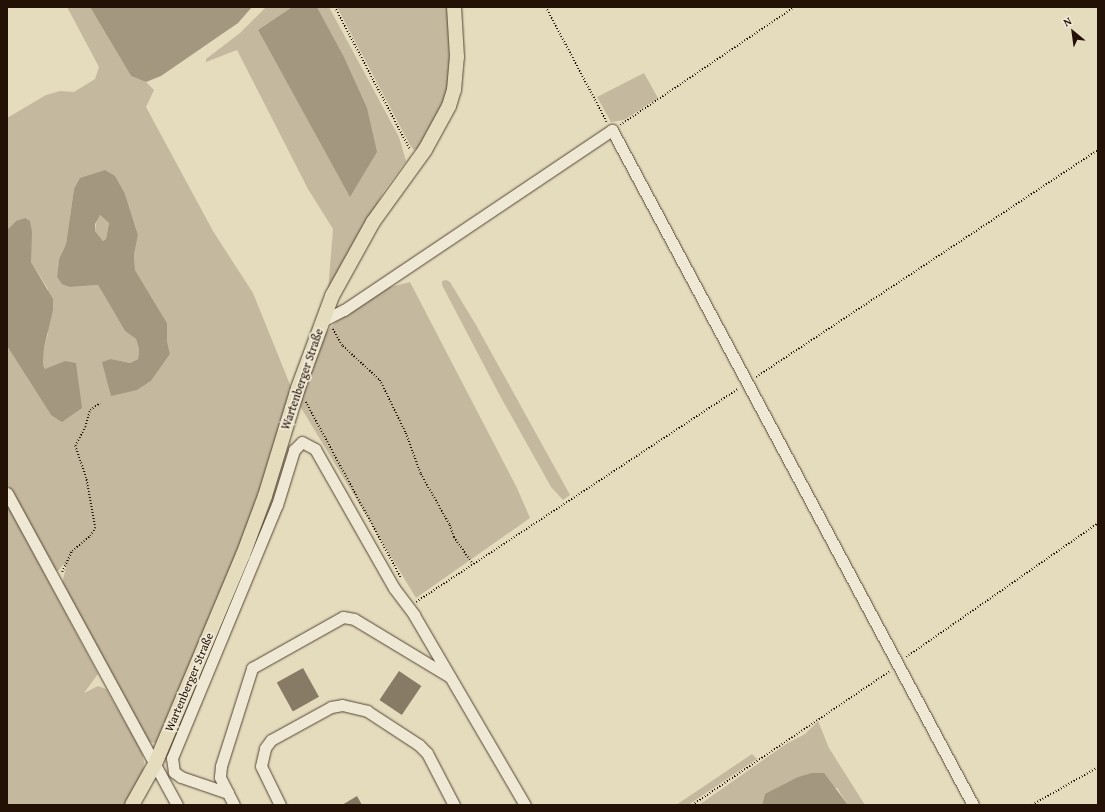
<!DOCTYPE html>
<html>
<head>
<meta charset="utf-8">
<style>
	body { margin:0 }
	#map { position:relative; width:1105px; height:812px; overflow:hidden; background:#e5dcbe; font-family:"Gentium Book Plus",serif }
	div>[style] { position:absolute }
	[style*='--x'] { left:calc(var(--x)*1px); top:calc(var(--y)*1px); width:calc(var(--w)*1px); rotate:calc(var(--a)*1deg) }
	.green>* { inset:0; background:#c4b99f }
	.water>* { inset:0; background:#a3977f }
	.building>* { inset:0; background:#887b65; transform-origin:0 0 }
	.path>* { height:1.5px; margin-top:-0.75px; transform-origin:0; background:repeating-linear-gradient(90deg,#241105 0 1px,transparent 0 3px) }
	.roads { filter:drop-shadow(0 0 1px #544433) drop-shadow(0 0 1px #544433) }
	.minor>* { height:11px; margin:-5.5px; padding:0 5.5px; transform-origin:5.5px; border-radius:5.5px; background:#eee8d5 }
	.major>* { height:14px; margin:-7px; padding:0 7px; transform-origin:7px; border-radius:7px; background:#e5dcbe }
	span { translate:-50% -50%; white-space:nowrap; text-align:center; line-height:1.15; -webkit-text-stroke:4px #eee8d5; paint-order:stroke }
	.street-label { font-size:12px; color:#241105 }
	.frame { position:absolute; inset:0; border:8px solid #241105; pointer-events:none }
	.north { position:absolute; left:1053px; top:12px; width:40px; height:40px; -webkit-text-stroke:3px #eee8d5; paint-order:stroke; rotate:331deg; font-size:11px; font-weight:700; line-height:16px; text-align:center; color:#241105 }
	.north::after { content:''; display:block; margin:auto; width:14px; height:18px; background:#241105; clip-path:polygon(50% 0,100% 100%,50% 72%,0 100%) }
</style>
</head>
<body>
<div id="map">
	<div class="green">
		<div style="clip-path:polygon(evenodd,67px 7px,90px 7px,131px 76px,146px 82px,154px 90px,146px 107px,213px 231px,253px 293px,291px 387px,253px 515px,156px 743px,148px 742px,62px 584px,66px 567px,63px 565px,58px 571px,55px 570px,7px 483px,7px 346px,51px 415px,65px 361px,52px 368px,45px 369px,43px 365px,44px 348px,48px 334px,48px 289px,31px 262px,30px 221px,16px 221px,7px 230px,7px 118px,46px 95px,60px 91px,74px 92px,95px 79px,99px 67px,67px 7px,74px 189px,125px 194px,138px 235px,134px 255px,135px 270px,167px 323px,167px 341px,170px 354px,151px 381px,137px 390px,111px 359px,130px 363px,138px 359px,139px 349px,136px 339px,125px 331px,98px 285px,70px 287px,57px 277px,59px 259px,66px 244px,74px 189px)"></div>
		<div style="clip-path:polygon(266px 7px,292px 7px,258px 30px,350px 196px,343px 55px,317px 7px,329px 7px,399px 137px,406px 161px,384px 191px,328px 291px,333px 229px,308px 189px,237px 50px,206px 62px,206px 59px,240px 33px)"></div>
		<div style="clip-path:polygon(337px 7px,448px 7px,451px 47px,447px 95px,440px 112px,418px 149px,414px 150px,410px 145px)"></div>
		<div style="clip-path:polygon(644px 73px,658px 98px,624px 120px,611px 122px,597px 97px)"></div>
		<div style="clip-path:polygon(100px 215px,109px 223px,106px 239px,103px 241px,95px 231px,97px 217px)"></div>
		<div style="clip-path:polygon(446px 280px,450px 282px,476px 325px,570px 495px,563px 500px,551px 487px,499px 394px,442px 285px,442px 281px)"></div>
		<div style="clip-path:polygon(410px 282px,517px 488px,530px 518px,416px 598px,300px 406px,320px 339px,346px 311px,379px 290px)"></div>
		<div style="clip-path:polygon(7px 504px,98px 674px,84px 693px,98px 686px,106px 689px,142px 752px,144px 762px,143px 776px,127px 805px,7px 805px)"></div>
		<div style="clip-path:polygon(818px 721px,829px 748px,865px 805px,848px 805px,837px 788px,765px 794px,762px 805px,699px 805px,786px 744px,805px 734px)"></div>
		<div style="clip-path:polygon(752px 754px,757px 759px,688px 805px,676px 805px)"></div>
	</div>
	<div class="water">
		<div style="clip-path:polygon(90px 7px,252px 7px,238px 23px,161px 76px,146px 82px,131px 76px)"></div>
		<div style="clip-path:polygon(292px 7px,317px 7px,343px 55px,367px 108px,377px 152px,350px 197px,258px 30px)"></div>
		<div style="clip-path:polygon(evenodd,105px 170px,115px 176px,125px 194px,138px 235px,134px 255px,135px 270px,167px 323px,167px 341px,170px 354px,151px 381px,137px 390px,111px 396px,102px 362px,111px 359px,130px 363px,138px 359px,139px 349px,136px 339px,125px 331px,98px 285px,70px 287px,62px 284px,57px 277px,59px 259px,66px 244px,74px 189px,80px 178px,105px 170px,100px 215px,109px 223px,106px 239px,103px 241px,95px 231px,95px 224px,100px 215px)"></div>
		<div style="clip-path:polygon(25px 218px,30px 221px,32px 232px,31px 262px,53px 299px,53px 310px,44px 348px,43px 365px,45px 369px,65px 361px,76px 363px,82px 408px,62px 422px,51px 415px,7px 346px,7px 230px,16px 221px)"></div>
		<div style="clip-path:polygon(812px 773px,824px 773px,848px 805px,762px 805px,765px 794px,798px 777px)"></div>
	</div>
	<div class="building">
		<div style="left:303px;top:668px;width:33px;height:30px;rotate:61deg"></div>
		<div style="left:399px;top:671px;width:27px;height:35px;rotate:34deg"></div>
		<div style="clip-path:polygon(357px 796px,362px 805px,342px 805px)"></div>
	</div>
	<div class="path">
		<div style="--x:335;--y:7;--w:161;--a:62.2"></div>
		<div style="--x:546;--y:7;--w:130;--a:62.1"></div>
		<div style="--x:620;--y:125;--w:210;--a:-34.1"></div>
		<div style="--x:333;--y:329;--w:20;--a:60"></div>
		<div style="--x:343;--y:346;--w:50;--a:42.6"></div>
		<div style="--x:380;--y:380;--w:59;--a:63.9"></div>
		<div style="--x:406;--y:433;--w:44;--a:69.9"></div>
		<div style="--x:421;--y:474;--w:59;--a:60.4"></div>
		<div style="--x:450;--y:525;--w:13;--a:72"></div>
		<div style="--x:454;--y:537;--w:33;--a:55"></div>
		<div style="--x:756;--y:377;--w:410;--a:-33.6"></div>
		<div style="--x:306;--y:402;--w:200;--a:61.6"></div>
		<div style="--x:62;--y:572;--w:23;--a:-65"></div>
		<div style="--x:72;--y:551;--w:23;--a:-40"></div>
		<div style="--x:90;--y:536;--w:9;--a:-58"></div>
		<div style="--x:95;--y:528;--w:51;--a:-100.2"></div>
		<div style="--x:86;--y:478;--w:34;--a:-109"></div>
		<div style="--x:75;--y:446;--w:21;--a:-62"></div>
		<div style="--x:85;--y:427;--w:18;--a:-74"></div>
		<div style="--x:90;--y:410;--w:12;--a:-35"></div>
		<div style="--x:416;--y:602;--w:386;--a:-33.5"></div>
		<div style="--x:906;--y:657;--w:234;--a:-34.9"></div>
		<div style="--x:692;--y:805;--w:239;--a:-34.1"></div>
		<div style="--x:1032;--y:805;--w:76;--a:-29.9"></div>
	</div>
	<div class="roads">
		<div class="minor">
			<div style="--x:322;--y:321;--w:25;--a:-27"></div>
			<div style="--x:344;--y:310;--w:323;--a:-33.9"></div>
			<div style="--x:612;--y:130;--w:765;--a:61.86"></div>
			<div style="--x:7;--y:493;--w:355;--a:61.4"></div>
			<div style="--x:228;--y:793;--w:18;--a:-117"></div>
			<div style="--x:220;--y:777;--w:11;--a:-85"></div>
			<div style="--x:221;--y:766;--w:103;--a:-72.4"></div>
			<div style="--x:252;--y:668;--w:104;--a:-29.3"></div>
			<div style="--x:343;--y:617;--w:11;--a:10"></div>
			<div style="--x:354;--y:619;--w:112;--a:31.1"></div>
			<div style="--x:234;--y:805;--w:13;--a:-117"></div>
			<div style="--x:228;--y:793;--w:50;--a:-161.2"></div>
			<div style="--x:181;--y:777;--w:9;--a:-144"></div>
			<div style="--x:174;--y:772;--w:14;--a:-98"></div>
			<div style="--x:172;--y:758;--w:274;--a:-67.5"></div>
			<div style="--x:277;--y:505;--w:58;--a:-72.8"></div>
			<div style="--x:294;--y:450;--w:11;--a:-45"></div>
			<div style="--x:302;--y:442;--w:15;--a:28"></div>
			<div style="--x:315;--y:449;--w:160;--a:60.4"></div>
			<div style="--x:394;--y:588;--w:34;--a:53"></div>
			<div style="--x:414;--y:615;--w:220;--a:59.7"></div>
			<div style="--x:280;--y:805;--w:43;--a:-116"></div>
			<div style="--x:261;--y:766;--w:18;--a:-77"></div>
			<div style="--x:265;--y:748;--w:10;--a:-53"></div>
			<div style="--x:271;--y:740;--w:68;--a:-28.8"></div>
			<div style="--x:331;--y:707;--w:11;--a:-10"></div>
			<div style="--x:342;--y:705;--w:26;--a:13"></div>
			<div style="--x:367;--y:711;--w:62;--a:33.2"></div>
			<div style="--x:419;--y:745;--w:11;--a:45"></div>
			<div style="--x:427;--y:753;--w:59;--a:62.6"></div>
		</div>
		<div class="major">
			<div style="--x:132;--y:805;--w:47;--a:-60.7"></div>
			<div style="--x:155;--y:764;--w:227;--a:-67.2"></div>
			<div style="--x:243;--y:555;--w:63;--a:-69.6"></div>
			<div style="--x:265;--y:496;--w:113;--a:-73"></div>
			<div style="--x:298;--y:388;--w:98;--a:-69.7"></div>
			<div style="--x:332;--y:296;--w:85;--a:-61"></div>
			<div style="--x:373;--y:222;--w:89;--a:-54.2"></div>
			<div style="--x:425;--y:150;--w:50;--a:-61.4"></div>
			<div style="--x:449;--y:106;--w:17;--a:-73"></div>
			<div style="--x:454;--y:90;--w:33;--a:-85"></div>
			<div style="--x:457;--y:57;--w:50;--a:-93.4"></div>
		</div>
	</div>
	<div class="street-label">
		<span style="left:302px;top:379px;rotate:-71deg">Wartenberger Straße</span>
		<span style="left:189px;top:682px;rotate:-67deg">Wartenberger Straße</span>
	</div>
	<div class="frame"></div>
	<div class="north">N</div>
</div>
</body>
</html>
